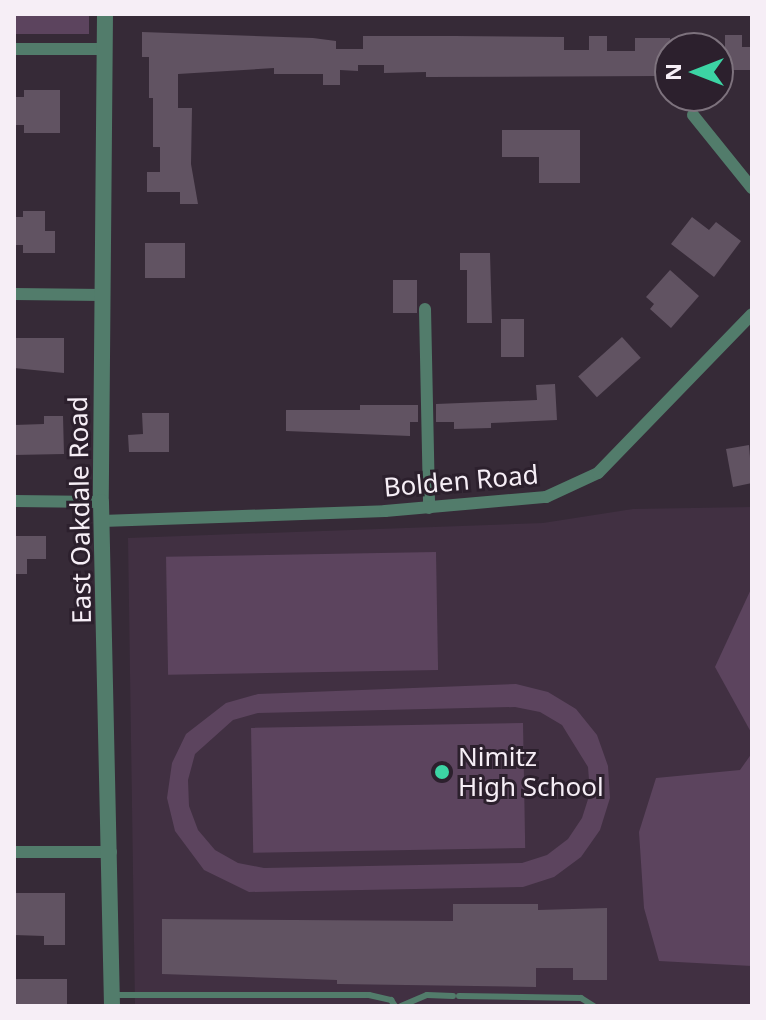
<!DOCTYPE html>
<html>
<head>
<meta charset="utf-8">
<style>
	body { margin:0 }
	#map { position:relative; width:766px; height:1020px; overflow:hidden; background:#362a37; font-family:"Noto Sans",sans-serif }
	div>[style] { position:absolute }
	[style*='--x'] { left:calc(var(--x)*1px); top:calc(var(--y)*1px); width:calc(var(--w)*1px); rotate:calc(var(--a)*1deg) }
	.built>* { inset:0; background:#413042 }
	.green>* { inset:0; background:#5c445e; transform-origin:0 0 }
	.building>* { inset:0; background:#615362; transform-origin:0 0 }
	.service>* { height:6px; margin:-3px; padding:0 3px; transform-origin:3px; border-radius:3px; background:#527c6b }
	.minor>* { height:12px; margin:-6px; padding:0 6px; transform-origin:6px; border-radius:6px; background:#527c6b }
	.tertiary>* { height:16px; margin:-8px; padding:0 8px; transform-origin:8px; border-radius:8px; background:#527c6b }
	.dots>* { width:22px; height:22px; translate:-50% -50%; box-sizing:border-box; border:4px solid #2c202d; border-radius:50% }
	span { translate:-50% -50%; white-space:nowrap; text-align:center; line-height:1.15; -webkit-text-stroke:6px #2c202d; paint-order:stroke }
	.street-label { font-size:26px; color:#f6eef6 }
	.poi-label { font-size:26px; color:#f6eef6 }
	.left { translate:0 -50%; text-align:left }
	.frame { position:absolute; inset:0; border:16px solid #f6eef6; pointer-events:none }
	.north { position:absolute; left:654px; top:32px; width:80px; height:80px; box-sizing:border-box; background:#2c202d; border:2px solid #7d727d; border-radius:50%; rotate:270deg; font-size:22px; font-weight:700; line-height:32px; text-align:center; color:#f6eef6 }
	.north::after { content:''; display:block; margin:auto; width:28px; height:36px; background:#3cd4a4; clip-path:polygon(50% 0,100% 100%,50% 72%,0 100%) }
</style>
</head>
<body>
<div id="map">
	<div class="built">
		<div style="clip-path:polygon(752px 507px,752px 1006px,135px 1006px,128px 538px,543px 523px,633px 509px)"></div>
	</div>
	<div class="green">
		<div style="left:14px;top:14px;width:75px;height:20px"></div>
		<div style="left:436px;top:552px;width:118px;height:270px;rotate:89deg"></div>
		<div style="clip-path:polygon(752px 587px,752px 734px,715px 667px)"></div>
		<div style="clip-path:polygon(evenodd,516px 684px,548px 692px,576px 709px,597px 735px,608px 766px,610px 798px,600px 830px,581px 857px,554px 877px,523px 887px,249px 892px,204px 870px,175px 831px,167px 798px,172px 763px,186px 734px,226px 703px,258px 694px,516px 684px,515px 707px,540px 712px,562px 725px,588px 767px,590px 793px,582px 818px,568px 839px,547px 855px,522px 863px,264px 868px,238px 863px,215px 850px,198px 830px,189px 806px,188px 780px,195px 754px,233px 720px,258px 713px,515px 707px)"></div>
		<div style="left:523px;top:723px;width:125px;height:272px;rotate:89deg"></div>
		<div style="clip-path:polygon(752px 753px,752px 966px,659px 961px,644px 908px,639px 832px,656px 778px,740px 770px)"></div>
	</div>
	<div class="building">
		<div style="clip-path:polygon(142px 32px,313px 38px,336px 41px,336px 49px,363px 49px,363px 36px,454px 36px,564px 37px,564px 50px,589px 50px,589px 36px,607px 36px,607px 51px,635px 51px,635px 38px,670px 38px,670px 66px,657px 66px,657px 76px,426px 77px,426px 72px,384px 73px,384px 65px,358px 65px,358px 71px,340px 70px,340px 85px,323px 85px,323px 74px,274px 74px,274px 68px,178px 74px,178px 108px,192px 108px,191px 164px,198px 204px,180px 204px,180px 192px,147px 192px,147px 172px,160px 172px,160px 147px,153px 147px,153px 98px,149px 98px,149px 57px,142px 57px)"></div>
		<div style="left:679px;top:35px;width:19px;height:13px"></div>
		<div style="clip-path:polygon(725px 35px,742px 35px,742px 47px,752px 47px,752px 70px,725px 70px)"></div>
		<div style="clip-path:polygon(24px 90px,60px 90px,60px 133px,24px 133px,24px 125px,14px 125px,14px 97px,24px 97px)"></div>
		<div style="clip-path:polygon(502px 130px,580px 130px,580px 183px,539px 183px,539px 157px,502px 157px)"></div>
		<div style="clip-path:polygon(23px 211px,45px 211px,45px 231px,55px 231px,55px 253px,23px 253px,23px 245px,14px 245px,14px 217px,23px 217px)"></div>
		<div style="clip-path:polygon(692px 217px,709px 230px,716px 222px,741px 241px,714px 277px,671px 244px)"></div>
		<div style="left:145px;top:243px;width:40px;height:35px"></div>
		<div style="clip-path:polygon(460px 253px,490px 253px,492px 323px,467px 323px,467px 270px,460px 270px)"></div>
		<div style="clip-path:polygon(670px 270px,699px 296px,671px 328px,650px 309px,654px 304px,646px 297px)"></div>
		<div style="left:393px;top:280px;width:24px;height:33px"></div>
		<div style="left:501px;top:319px;width:23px;height:38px"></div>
		<div style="left:622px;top:337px;width:28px;height:59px;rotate:48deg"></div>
		<div style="clip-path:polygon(14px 338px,64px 338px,64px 373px,14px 368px)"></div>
		<div style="clip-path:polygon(555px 384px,557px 420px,491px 423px,491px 428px,454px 429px,454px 422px,436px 422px,436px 404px,537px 400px,536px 385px)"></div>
		<div style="clip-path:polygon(360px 405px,418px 405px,418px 422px,410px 422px,410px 436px,286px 431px,286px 410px,360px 410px)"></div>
		<div style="clip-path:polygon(142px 413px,169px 413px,169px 452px,129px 452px,128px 435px,143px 434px)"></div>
		<div style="clip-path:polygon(44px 416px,63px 416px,64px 454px,14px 455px,14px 425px,44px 424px)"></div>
		<div style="clip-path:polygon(749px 445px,752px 483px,733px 487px,726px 449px)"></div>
		<div style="clip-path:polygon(14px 536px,46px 536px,46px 559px,27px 559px,27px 574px,14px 574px)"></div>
		<div style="clip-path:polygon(14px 893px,65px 893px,65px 945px,44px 945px,44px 936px,14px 935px)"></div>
		<div style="clip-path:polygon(453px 904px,538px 904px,538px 910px,607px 908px,607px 980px,573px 980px,573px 968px,536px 968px,536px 987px,337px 984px,337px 980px,162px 974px,162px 919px,453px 921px)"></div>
		<div style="left:67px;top:979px;width:26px;height:53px;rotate:90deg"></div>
	</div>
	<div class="service">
		<div style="--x:115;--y:995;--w:254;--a:0"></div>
		<div style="--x:369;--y:995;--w:23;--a:13"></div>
		<div style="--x:391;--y:1000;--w:7;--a:56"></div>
		<div style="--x:459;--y:996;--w:122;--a:0.9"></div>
		<div style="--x:581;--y:998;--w:15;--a:32"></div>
		<div style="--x:401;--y:1006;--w:28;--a:-23"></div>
		<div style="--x:427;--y:995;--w:26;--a:2"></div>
	</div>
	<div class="minor">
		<div style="--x:14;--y:49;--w:90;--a:0"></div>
		<div style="--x:693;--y:115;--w:94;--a:51.1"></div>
		<div style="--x:14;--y:294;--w:89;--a:0.6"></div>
		<div style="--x:425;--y:309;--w:199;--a:88.8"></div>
		<div style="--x:14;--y:501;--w:87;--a:0.7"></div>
		<div style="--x:102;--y:521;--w:283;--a:-2"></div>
		<div style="--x:385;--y:511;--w:162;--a:-5"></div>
		<div style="--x:546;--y:497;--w:57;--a:-24.8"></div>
		<div style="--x:598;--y:473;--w:221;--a:-45.9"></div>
		<div style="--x:14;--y:852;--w:97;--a:0"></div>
	</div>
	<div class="tertiary">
		<div style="--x:105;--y:14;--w:488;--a:90.5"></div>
		<div style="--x:101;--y:502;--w:504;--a:88.75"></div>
	</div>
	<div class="dots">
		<div style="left:442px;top:772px;background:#3cd4a4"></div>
	</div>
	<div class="street-label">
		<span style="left:461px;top:481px;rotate:-5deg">Bolden Road</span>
		<span style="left:80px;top:510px;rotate:-91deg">East Oakdale Road</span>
	</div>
	<div class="poi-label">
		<span class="left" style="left:458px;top:772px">Nimitz<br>High School</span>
	</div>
	<div class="frame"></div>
	<div class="north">N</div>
</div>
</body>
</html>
